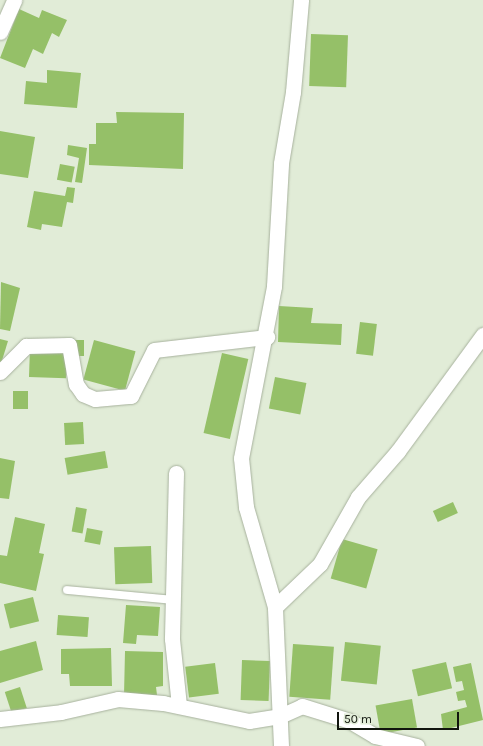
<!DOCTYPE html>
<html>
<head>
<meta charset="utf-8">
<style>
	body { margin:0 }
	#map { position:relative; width:483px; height:746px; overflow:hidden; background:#e1ecd7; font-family:Karla,sans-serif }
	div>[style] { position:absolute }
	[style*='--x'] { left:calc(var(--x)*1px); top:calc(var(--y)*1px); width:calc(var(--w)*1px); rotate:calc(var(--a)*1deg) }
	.building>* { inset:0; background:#95c068; transform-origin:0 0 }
	.roads { filter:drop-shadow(0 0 1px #a7b19d) drop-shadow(0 0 1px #a7b19d) }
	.service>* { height:8px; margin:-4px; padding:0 4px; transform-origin:4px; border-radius:4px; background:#fff }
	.minor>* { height:15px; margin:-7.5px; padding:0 7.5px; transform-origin:7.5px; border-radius:7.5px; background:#fff }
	span { translate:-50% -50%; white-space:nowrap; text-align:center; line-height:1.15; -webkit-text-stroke:3px #e1ecd7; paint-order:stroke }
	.scale { position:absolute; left:337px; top:712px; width:122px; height:18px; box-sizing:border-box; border:2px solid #11150e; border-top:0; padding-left:5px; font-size:12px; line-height:14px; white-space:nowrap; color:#11150e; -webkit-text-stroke:3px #e1ecd7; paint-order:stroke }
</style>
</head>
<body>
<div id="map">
	<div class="building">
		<div style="clip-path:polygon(19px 9px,39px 18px,42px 10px,67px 20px,59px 37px,52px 33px,43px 54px,33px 49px,25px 68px,0 58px)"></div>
		<div style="left:311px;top:34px;width:37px;height:52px;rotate:2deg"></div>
		<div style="clip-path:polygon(47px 70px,81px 73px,77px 108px,24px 104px,26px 81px,47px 83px)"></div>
		<div style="clip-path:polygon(116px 112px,184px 113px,183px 169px,89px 165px,89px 144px,96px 144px,96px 123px,117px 123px)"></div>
		<div style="clip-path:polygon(0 131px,35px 137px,28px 178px,0 174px)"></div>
		<div style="clip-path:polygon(68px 145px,87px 148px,82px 183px,75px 182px,79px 158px,67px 155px)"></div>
		<div style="left:60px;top:164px;width:15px;height:16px;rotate:11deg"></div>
		<div style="clip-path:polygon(67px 187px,75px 188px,73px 203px,67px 202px,62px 227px,42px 224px,41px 230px,27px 227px,34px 191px,65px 196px)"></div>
		<div style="clip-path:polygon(1px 282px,20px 288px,10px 331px,0 329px)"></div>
		<div style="clip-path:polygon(279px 306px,313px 308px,311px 323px,342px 324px,341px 345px,278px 342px)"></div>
		<div style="left:360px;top:322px;width:17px;height:32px;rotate:7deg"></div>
		<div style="clip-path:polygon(0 339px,8px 341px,0 367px)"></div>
		<div style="left:74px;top:340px;width:10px;height:16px"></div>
		<div style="left:94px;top:340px;width:43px;height:41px;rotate:15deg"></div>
		<div style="left:30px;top:348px;width:37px;height:29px;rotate:2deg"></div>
		<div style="left:222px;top:353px;width:27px;height:82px;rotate:13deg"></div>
		<div style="left:275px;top:377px;width:32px;height:32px;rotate:11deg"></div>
		<div style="left:13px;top:391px;width:15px;height:18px"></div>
		<div style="left:83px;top:422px;width:22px;height:19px;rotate:87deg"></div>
		<div style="left:105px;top:451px;width:17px;height:41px;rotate:80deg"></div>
		<div style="clip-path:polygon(0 458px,15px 461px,9px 499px,0 498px)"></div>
		<div style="left:453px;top:502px;width:12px;height:22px;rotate:66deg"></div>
		<div style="left:76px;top:507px;width:11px;height:25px;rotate:10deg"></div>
		<div style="clip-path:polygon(15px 517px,45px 524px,39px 553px,44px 554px,36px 591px,0 583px,0 555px,7px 556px)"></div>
		<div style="left:87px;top:528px;width:16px;height:14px;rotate:11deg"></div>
		<div style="left:342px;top:539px;width:37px;height:41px;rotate:16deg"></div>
		<div style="left:151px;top:546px;width:37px;height:37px;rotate:88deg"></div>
		<div style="left:33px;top:597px;width:25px;height:30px;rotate:76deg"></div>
		<div style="clip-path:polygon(126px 605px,160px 607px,158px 636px,137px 635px,136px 644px,123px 643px)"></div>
		<div style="left:58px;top:615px;width:31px;height:20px;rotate:4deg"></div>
		<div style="clip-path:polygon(36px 641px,43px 670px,0 683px,0 651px)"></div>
		<div style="left:345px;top:642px;width:36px;height:39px;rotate:6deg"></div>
		<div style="left:293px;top:644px;width:41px;height:53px;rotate:4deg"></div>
		<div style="clip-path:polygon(111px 648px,112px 686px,70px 686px,69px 674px,61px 674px,61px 649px)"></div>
		<div style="clip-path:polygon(125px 651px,163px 652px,163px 686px,156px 687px,157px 695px,124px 695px)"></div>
		<div style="left:242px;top:660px;width:28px;height:40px;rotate:2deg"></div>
		<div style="left:446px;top:662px;width:27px;height:35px;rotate:77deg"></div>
		<div style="left:215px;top:663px;width:31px;height:30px;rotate:83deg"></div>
		<div style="clip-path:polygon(471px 663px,483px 720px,443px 730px,441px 714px,467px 707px,465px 700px,458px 701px,456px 692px,464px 690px,462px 681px,456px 682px,453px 667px)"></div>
		<div style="left:20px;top:687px;width:22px;height:16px;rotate:72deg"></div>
		<div style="left:412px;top:699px;width:29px;height:37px;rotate:80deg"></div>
	</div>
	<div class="roads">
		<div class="service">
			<div style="--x:67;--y:590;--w:106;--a:5.4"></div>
		</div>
		<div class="minor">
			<div style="--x:0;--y:32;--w:35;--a:-66"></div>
			<div style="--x:0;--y:372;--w:37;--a:-45"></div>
			<div style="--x:26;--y:346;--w:43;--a:-1.3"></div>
			<div style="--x:69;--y:345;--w:40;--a:80"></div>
			<div style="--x:76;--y:384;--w:12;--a:55"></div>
			<div style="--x:83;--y:394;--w:13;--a:23"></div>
			<div style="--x:95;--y:399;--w:36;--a:-5"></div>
			<div style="--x:131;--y:396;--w:51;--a:-63.4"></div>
			<div style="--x:154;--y:350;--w:114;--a:-6.6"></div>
			<div style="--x:176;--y:473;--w:166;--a:91.4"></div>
			<div style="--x:172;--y:639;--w:67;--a:84"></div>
			<div style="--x:275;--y:607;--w:62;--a:-43.7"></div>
			<div style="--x:320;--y:564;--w:77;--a:-60.4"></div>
			<div style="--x:358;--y:497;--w:61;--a:-49"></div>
			<div style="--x:398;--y:451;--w:144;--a:-53.8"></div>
			<div style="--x:0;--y:719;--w:61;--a:-6.5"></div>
			<div style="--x:61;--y:712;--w:58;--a:-12.8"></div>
			<div style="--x:118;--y:699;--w:45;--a:5.1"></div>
			<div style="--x:163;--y:703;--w:88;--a:11.8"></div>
			<div style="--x:249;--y:721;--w:31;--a:-9"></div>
			<div style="--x:280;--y:716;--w:24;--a:-24"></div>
			<div style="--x:302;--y:706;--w:50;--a:17.4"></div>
			<div style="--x:350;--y:721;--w:29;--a:31"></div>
			<div style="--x:375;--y:736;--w:43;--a:13.4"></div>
			<div style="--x:281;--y:746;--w:139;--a:-92.5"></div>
			<div style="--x:275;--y:607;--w:104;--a:-106.2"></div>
			<div style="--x:246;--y:507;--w:49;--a:-95.8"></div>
			<div style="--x:241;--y:458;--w:175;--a:-79.1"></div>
			<div style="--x:274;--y:286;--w:123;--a:-86.7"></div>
			<div style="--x:281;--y:163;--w:72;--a:-80.4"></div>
			<div style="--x:293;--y:92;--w:92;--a:-85"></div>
		</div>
	</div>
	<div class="scale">50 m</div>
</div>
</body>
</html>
